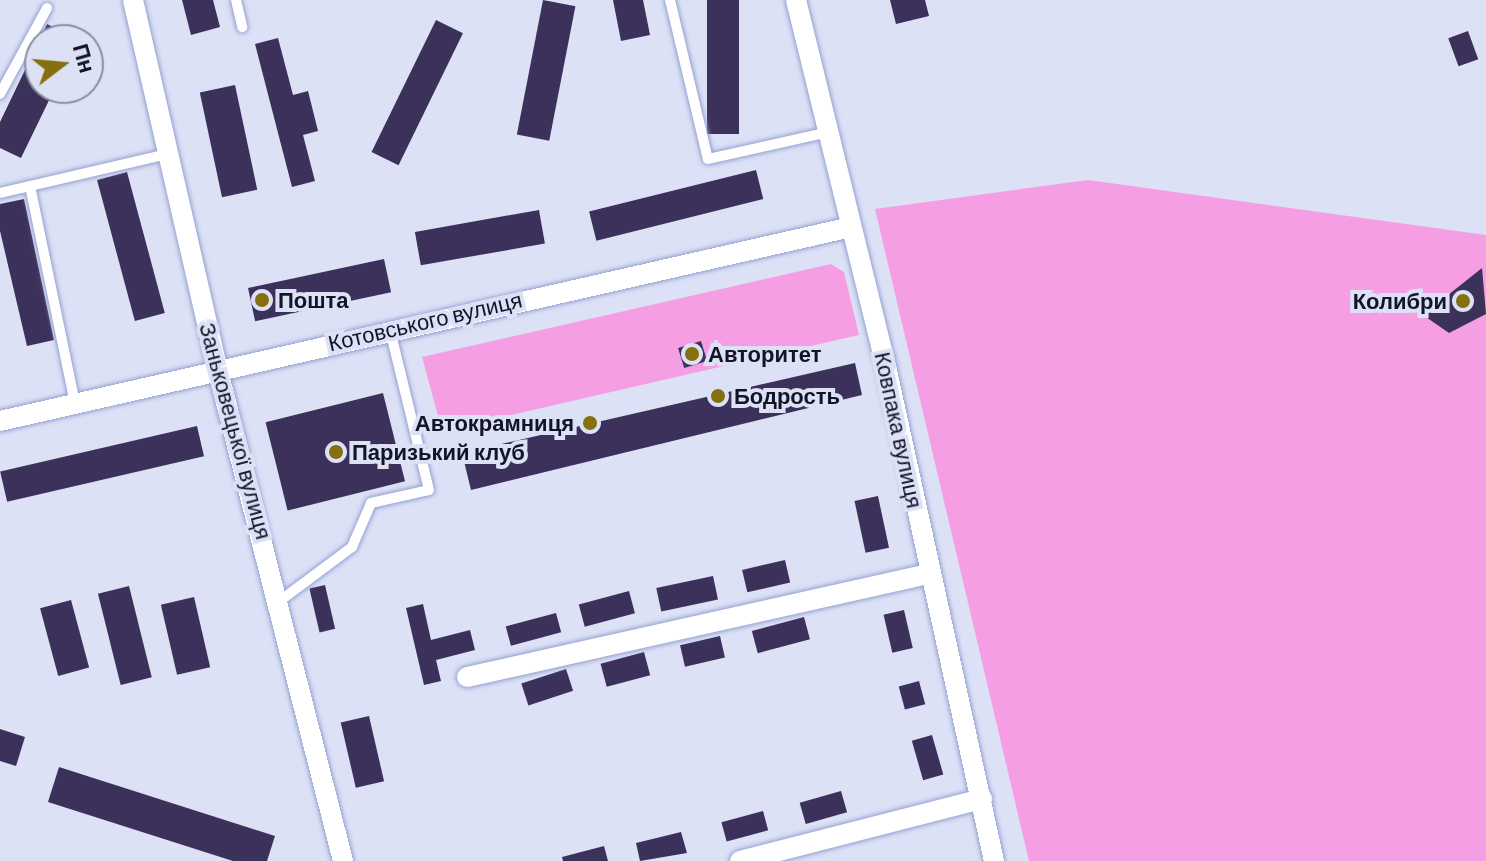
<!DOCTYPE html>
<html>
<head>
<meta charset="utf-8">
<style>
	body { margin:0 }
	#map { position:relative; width:1486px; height:861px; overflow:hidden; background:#dce1f6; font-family:Barlow,sans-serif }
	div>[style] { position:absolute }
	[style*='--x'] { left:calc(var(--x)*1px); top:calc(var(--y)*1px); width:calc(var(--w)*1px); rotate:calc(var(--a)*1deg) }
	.green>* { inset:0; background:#f59ee4 }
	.building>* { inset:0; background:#3c315b; transform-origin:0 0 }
	.roads { filter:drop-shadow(0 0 2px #95a1d2) drop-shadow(0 0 2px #95a1d2) }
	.service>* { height:10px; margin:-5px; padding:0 5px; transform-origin:5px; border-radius:5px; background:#fff }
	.minor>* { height:20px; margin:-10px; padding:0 10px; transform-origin:10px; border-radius:10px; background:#fff }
	.dots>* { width:22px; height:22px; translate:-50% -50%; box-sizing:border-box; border:4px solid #dce1f6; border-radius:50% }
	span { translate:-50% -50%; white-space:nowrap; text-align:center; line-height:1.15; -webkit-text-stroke:8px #dce1f6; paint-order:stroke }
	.poi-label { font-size:22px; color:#121527; font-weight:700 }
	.left { translate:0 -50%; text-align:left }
	.right { translate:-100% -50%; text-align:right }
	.street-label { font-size:22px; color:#121527 }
	.north { position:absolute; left:24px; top:24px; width:80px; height:80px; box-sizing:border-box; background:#dce1f6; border:2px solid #8b8fa3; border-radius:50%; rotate:74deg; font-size:22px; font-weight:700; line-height:32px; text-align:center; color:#121527 }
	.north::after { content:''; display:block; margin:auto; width:28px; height:36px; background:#856f0e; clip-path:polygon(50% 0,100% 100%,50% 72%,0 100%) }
</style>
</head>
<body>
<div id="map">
	<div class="green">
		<div style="clip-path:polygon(1088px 180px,1486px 235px,1486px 861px,1029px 861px,875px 209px)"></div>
		<div style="clip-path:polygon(831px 264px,844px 272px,859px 335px,442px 431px,422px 357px)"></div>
	</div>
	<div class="building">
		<div style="clip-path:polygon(182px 0,213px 0,220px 27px,191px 35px)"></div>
		<div style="left:543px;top:0;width:33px;height:137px;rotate:11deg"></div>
		<div style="clip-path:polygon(613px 0,643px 0,650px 35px,621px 41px)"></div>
		<div style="left:707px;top:0;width:32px;height:134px"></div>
		<div style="clip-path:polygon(890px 0,925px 0,929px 16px,896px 24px)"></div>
		<div style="left:436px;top:20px;width:30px;height:147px;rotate:26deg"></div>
		<div style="clip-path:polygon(47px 24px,79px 40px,40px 40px,40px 88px,55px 88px,21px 158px,0 148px,0 122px)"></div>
		<div style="left:1468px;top:31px;width:30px;height:21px;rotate:70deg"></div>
		<div style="clip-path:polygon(278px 38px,293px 95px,308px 91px,318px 131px,303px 135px,315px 181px,292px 187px,255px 44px)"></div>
		<div style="left:235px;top:85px;width:107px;height:36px;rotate:78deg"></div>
		<div style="left:756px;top:170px;width:30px;height:172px;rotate:76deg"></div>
		<div style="left:127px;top:172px;width:146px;height:31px;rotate:75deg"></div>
		<div style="clip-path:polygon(24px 199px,54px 340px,27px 346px,0 231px,0 204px)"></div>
		<div style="left:539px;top:210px;width:34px;height:126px;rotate:80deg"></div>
		<div style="left:384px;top:259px;width:34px;height:139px;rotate:78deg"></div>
		<div style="clip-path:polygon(1482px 268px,1486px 314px,1449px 333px,1423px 315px)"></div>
		<div style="left:701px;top:341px;width:21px;height:24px;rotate:73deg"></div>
		<div style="clip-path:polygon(855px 363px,862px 395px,471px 490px,462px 453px)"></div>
		<div style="left:383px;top:393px;width:91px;height:121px;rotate:76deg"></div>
		<div style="left:197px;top:426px;width:31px;height:202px;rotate:77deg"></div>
		<div style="left:878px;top:496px;width:53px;height:24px;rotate:78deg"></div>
		<div style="left:785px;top:560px;width:23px;height:44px;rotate:77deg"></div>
		<div style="left:713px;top:576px;width:24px;height:58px;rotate:78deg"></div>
		<div style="left:325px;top:585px;width:45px;height:16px;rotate:77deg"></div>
		<div style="left:129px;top:586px;width:94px;height:32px;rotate:76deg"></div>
		<div style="left:629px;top:591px;width:23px;height:52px;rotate:75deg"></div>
		<div style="left:194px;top:597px;width:72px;height:34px;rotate:77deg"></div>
		<div style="left:71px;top:600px;width:70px;height:32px;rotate:75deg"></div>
		<div style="clip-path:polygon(423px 604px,431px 640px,470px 630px,475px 650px,436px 660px,441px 681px,424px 685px,406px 608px)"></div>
		<div style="left:904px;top:610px;width:39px;height:21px;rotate:77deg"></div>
		<div style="left:556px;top:613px;width:20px;height:52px;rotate:75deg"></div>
		<div style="left:804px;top:617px;width:23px;height:54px;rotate:75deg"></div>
		<div style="left:720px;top:636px;width:22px;height:41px;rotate:77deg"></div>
		<div style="left:644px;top:652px;width:24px;height:45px;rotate:75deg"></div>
		<div style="left:566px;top:669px;width:23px;height:47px;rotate:72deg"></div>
		<div style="left:919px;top:681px;width:24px;height:21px;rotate:75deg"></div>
		<div style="left:369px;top:716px;width:67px;height:29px;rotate:77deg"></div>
		<div style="clip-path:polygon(0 729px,25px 737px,16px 766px,0 761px)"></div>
		<div style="left:932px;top:735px;width:41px;height:21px;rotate:74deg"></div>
		<div style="clip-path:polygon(59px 767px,275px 836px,267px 861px,233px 861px,48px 802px)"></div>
		<div style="left:841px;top:791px;width:22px;height:43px;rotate:74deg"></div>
		<div style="left:763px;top:811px;width:20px;height:43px;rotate:75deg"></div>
		<div style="clip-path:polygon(681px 832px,687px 853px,640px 861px,636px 843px)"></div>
		<div style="clip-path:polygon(604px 846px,608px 861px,563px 861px,562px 857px)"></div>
	</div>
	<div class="roads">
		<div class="service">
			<div style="--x:236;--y:0;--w:28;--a:77"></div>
			<div style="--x:670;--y:0;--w:163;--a:76.6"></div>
			<div style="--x:708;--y:159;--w:124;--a:-12.6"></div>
			<div style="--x:0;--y:94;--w:98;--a:-61.3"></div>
			<div style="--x:30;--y:186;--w:223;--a:78.3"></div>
			<div style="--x:0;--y:193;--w:172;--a:-13.1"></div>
			<div style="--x:281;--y:600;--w:89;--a:-36.7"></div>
			<div style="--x:352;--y:547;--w:48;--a:-66.6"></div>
			<div style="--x:371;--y:503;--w:59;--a:-12.6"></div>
			<div style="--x:429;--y:490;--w:165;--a:-103.7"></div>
		</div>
		<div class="minor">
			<div style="--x:133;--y:0;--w:381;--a:77.1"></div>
			<div style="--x:218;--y:371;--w:506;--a:75.69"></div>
			<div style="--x:796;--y:0;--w:368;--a:76.2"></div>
			<div style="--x:884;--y:357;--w:516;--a:77.69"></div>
			<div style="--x:0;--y:421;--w:873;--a:-12.84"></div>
			<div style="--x:467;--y:677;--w:473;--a:-12.6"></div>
			<div style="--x:740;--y:861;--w:250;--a:-14.4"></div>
		</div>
	</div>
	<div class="dots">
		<div style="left:262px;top:300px;background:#856f0e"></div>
		<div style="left:1463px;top:301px;background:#856f0e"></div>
		<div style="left:692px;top:354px;background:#856f0e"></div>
		<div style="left:718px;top:396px;background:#856f0e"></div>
		<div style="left:590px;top:423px;background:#856f0e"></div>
		<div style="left:336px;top:452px;background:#856f0e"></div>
	</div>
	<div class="poi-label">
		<span class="left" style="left:278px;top:300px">Пошта</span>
		<span class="right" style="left:1447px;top:301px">Колибри</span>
		<span class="left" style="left:708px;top:354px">Авторитет</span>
		<span class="left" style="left:734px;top:396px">Бодрость</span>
		<span class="right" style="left:574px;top:423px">Автокрамниця</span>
		<span class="left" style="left:352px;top:452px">Паризький клуб</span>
	</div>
	<div class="street-label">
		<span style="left:425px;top:321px;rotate:-13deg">Котовського вулиця</span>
		<span style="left:899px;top:430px;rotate:78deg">Ковпака вулиця</span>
		<span style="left:236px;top:431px;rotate:75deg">Заньковецької вулиця</span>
	</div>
	<div class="north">Пн</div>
</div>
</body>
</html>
